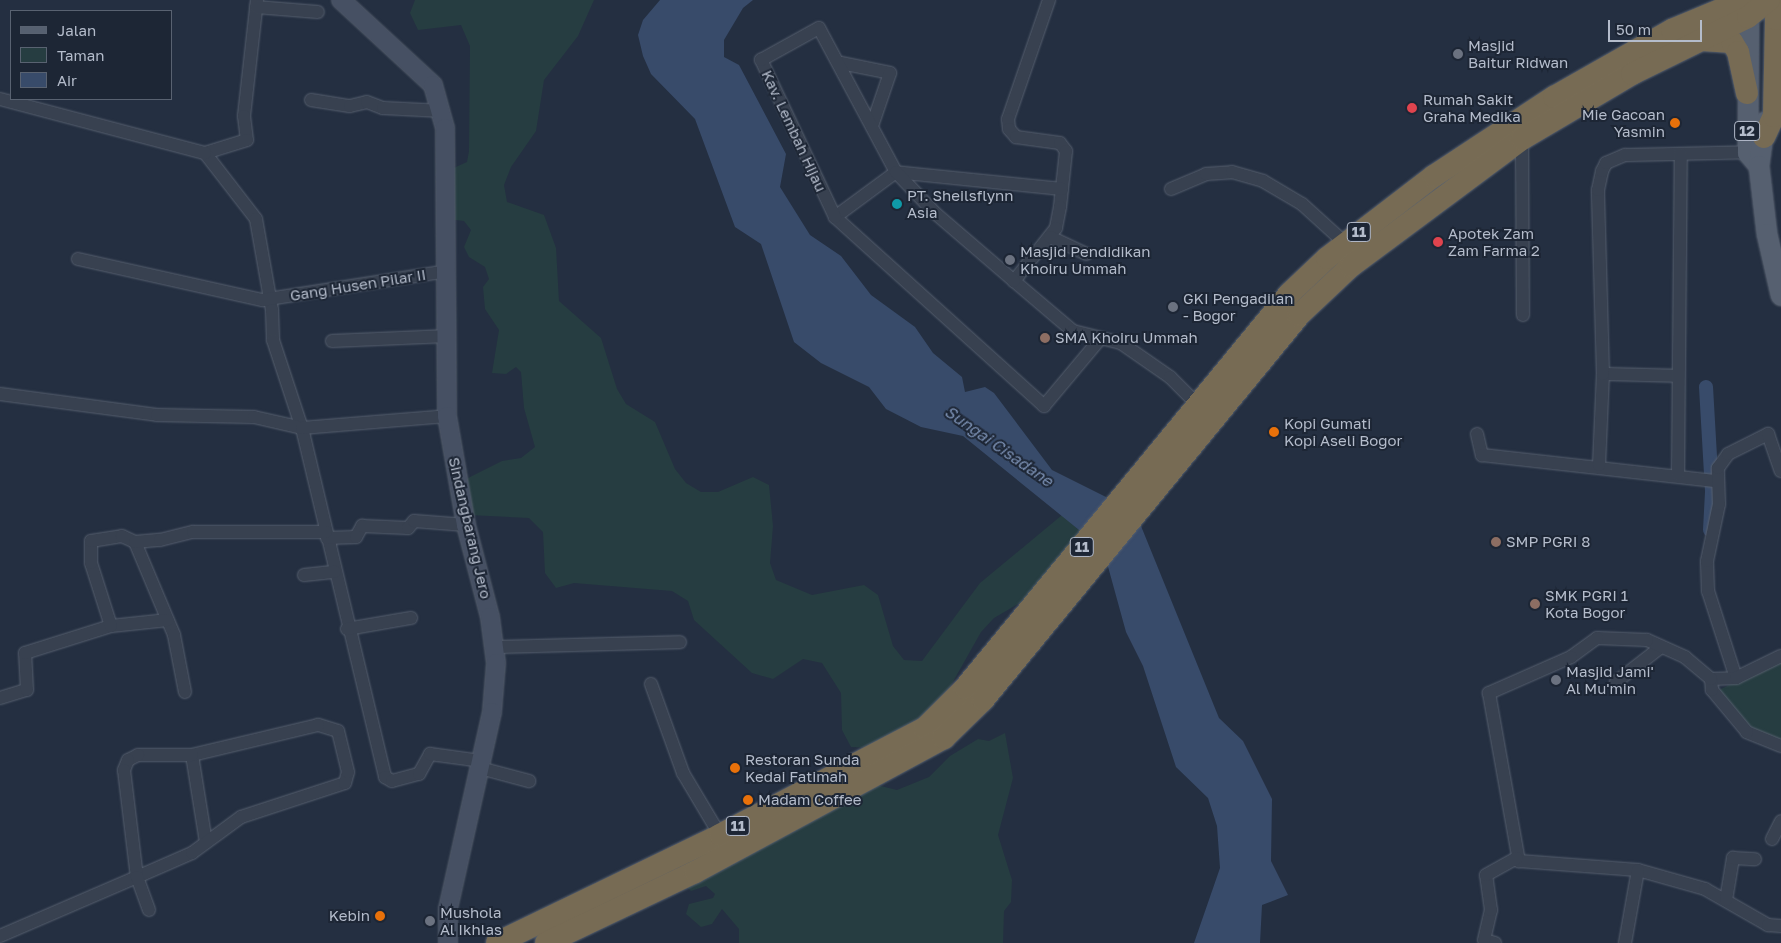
<!DOCTYPE html>
<html>
<head>
<meta charset="utf-8">
<style>
	body { margin:0 }
	#map { position:relative; width:1781px; height:943px; overflow:hidden; background:#242f41; font-family:"Golos Text",sans-serif }
	div>[style] { position:absolute }
	[style*='--x'] { left:calc(var(--x)*1px); top:calc(var(--y)*1px); width:calc(var(--w)*1px); rotate:calc(var(--a)*1deg) }
	.green>* { inset:0; background:#263d41 }
	.water>* { inset:0; background:#384b6a }
	.canal>* { height:14px; margin:-7px; padding:0 7px; transform-origin:7px; border-radius:7px; background:#384b6a }
	.roads { filter:drop-shadow(0 0 1px #565f6e) drop-shadow(0 0 1px #565f6e) }
	.street>* { height:12px; margin:-6px; padding:0 6px; transform-origin:6px; border-radius:6px; background:#384150 }
	.secondary>* { height:18px; margin:-9px; padding:0 9px; transform-origin:9px; border-radius:9px; background:#465063 }
	.primary>* { height:20px; margin:-10px; padding:0 10px; transform-origin:10px; border-radius:10px; background:#566070 }
	.highway>* { height:22px; margin:-11px; padding:0 11px; transform-origin:11px; border-radius:11px; background:#776b54 }
	.dots>* { width:14px; height:14px; translate:-50% -50%; box-sizing:border-box; border:2px solid #1d2635; border-radius:50% }
	span { translate:-50% -50%; white-space:nowrap; text-align:center; line-height:1.15; -webkit-text-stroke:4px #1d2635; paint-order:stroke }
	.shield-label span { padding:1px 4px; background:#1d2635; border:1px solid; border-radius:4px; -webkit-text-stroke-width:0 }
	.shield-label { font-size:14px; color:#b4bccb; font-weight:700 }
	.poi-label { font-size:15px; color:#b4bccb }
	.left { translate:0 -50%; text-align:left }
	.right { translate:-100% -50%; text-align:right }
	.street-label { font-size:15px; color:#b4bccb }
	.water-label { font-size:16px; color:#7b90b3; font-style:italic }
	.legend { position:absolute; left:10px; top:10px; width:162px; height:90px; box-sizing:border-box; background:#1d2635; border:1px solid #596271; margin:0; padding:6px 9px; list-style:none; font-size:15px; color:#b4bccb }
	.legend li { display:flex; align-items:center; gap:10px; height:25px }
	.legend b { width:25px; border:1px solid #596271 }
	.scale { position:absolute; left:1608px; top:20px; width:94px; height:22px; box-sizing:border-box; border:2px solid #b4bccb; border-top:0; padding-left:6px; font-size:15px; line-height:18px; white-space:nowrap; color:#b4bccb; -webkit-text-stroke:4px #1d2635; paint-order:stroke }
</style>
</head>
<body>
<div id="map">
	<div class="green">
		<div style="clip-path:polygon(415px 0,594px 0,578px 36px,544px 80px,536px 131px,511px 167px,504px 185px,507px 202px,544px 215px,556px 248px,559px 301px,601px 338px,617px 389px,626px 404px,655px 422px,675px 469px,686px 483px,701px 492px,718px 492px,753px 477px,769px 485px,773px 526px,770px 563px,776px 580px,812px 595px,864px 585px,878px 595px,893px 646px,904px 660px,922px 661px,980px 583px,1062px 515px,1084px 534px,1028px 598px,994px 618px,981px 632px,936px 712px,871px 748px,851px 747px,842px 730px,841px 693px,822px 663px,803px 659px,773px 679px,752px 673px,694px 620px,688px 601px,672px 591px,574px 583px,556px 588px,545px 573px,543px 532px,529px 518px,469px 515px,460px 482px,502px 461px,521px 458px,535px 447px,524px 408px,521px 372px,516px 367px,506px 374px,492px 373px,499px 330px,485px 309px,483px 287px,489px 279px,485px 267px,469px 257px,464px 247px,471px 230px,464px 221px,447px 219px,449px 170px,467px 162px,469px 151px,470px 46px,461px 25px,418px 30px,410px 13px)"></div>
		<div style="clip-path:polygon(1781px 659px,1781px 741px,1744px 724px,1717px 691px)"></div>
		<div style="clip-path:polygon(1005px 733px,1013px 778px,998px 835px,1012px 880px,1011px 902px,1004px 911px,1003px 943px,739px 943px,739px 929px,722px 909px,712px 924px,701px 927px,686px 914px,689px 904px,713px 898px,715px 894px,706px 886px,691px 891px,682px 883px,706px 865px,721px 871px,723px 859px,864px 782px,897px 790px,929px 777px,950px 756px,978px 739px,989px 741px)"></div>
	</div>
	<div class="water">
		<div style="clip-path:polygon(660px 0,753px 0,743px 8px,724px 40px,724px 57px,739px 65px,786px 154px,780px 187px,810px 235px,841px 256px,871px 295px,915px 327px,933px 353px,962px 377px,965px 392px,985px 387px,994px 393px,1052px 470px,1106px 497px,1141px 526px,1219px 718px,1243px 741px,1272px 799px,1271px 861px,1288px 895px,1262px 905px,1260px 943px,1194px 943px,1220px 868px,1217px 826px,1208px 798px,1176px 767px,1143px 666px,1126px 632px,1107px 563px,1084px 534px,963px 436px,921px 427px,886px 409px,869px 387px,821px 363px,794px 342px,761px 244px,735px 227px,695px 119px,651px 74px,643px 56px,638px 35px,643px 20px)"></div>
	</div>
	<div class="canal">
		<div style="--x:1706;--y:387;--w:105;--a:86.7"></div>
		<div style="--x:1712;--y:492;--w:38;--a:93"></div>
	</div>
	<div class="roads">
		<div class="street">
			<div style="--x:257;--y:0;--w:117;--a:96.4"></div>
			<div style="--x:244;--y:116;--w:24;--a:83"></div>
			<div style="--x:247;--y:140;--w:44;--a:162.8"></div>
			<div style="--x:205;--y:153;--w:83;--a:52.3"></div>
			<div style="--x:256;--y:219;--w:92;--a:80"></div>
			<div style="--x:272;--y:310;--w:30;--a:88"></div>
			<div style="--x:273;--y:340;--w:93;--a:71.8"></div>
			<div style="--x:302;--y:428;--w:359;--a:76.6"></div>
			<div style="--x:385;--y:777;--w:8;--a:30"></div>
			<div style="--x:392;--y:781;--w:28;--a:-15"></div>
			<div style="--x:419;--y:774;--w:23;--a:-61"></div>
			<div style="--x:430;--y:754;--w:51;--a:7.8"></div>
			<div style="--x:1049;--y:0;--w:126;--a:109"></div>
			<div style="--x:1008;--y:119;--w:10;--a:84"></div>
			<div style="--x:1009;--y:129;--w:11;--a:49"></div>
			<div style="--x:1016;--y:137;--w:44;--a:7.8"></div>
			<div style="--x:1060;--y:143;--w:10;--a:53"></div>
			<div style="--x:1066;--y:151;--w:56;--a:96.1"></div>
			<div style="--x:1060;--y:207;--w:21;--a:101"></div>
			<div style="--x:1056;--y:228;--w:68;--a:128.4"></div>
			<div style="--x:1014;--y:281;--w:77;--a:40.3"></div>
			<div style="--x:1073;--y:331;--w:49;--a:14"></div>
			<div style="--x:1121;--y:343;--w:60;--a:34.8"></div>
			<div style="--x:1170;--y:377;--w:41;--a:45"></div>
			<div style="--x:256;--y:7;--w:62;--a:4.6"></div>
			<div style="--x:841;--y:63;--w:50;--a:11.5"></div>
			<div style="--x:890;--y:73;--w:56;--a:108.8"></div>
			<div style="--x:0;--y:99;--w:212;--a:14.8"></div>
			<div style="--x:311;--y:100;--w:39;--a:9"></div>
			<div style="--x:350;--y:106;--w:17;--a:-13"></div>
			<div style="--x:367;--y:102;--w:17;--a:21"></div>
			<div style="--x:383;--y:108;--w:60;--a:2.9"></div>
			<div style="--x:1522;--y:139;--w:176;--a:89.7"></div>
			<div style="--x:1062;--y:189;--w:167;--a:-174.2"></div>
			<div style="--x:896;--y:172;--w:76;--a:143.6"></div>
			<div style="--x:835;--y:217;--w:282;--a:42.1"></div>
			<div style="--x:1044;--y:406;--w:87;--a:-50.1"></div>
			<div style="--x:1171;--y:189;--w:38;--a:-23"></div>
			<div style="--x:1206;--y:174;--w:26;--a:-4"></div>
			<div style="--x:1232;--y:172;--w:32;--a:16"></div>
			<div style="--x:1263;--y:181;--w:45;--a:30.5"></div>
			<div style="--x:1302;--y:204;--w:58;--a:42.2"></div>
			<div style="--x:835;--y:217;--w:174;--a:-115.2"></div>
			<div style="--x:761;--y:60;--w:66;--a:-28.9"></div>
			<div style="--x:819;--y:28;--w:163;--a:61.9"></div>
			<div style="--x:896;--y:172;--w:57;--a:46.4"></div>
			<div style="--x:935;--y:213;--w:104;--a:40.7"></div>
			<div style="--x:1050;--y:237;--w:40;--a:25"></div>
			<div style="--x:78;--y:259;--w:189;--a:12.6"></div>
			<div style="--x:262;--y:300;--w:187;--a:-8.9"></div>
			<div style="--x:332;--y:341;--w:116;--a:-2.5"></div>
			<div style="--x:1603;--y:374;--w:75;--a:1.5"></div>
			<div style="--x:0;--y:394;--w:158;--a:7.6"></div>
			<div style="--x:157;--y:415;--w:97;--a:1.2"></div>
			<div style="--x:254;--y:417;--w:49;--a:12.9"></div>
			<div style="--x:302;--y:428;--w:145;--a:-4.7"></div>
			<div style="--x:1477;--y:434;--w:22;--a:77"></div>
			<div style="--x:1482;--y:455;--w:234;--a:6.4"></div>
			<div style="--x:1599;--y:465;--w:91;--a:-87.5"></div>
			<div style="--x:1603;--y:374;--w:184;--a:-91.6"></div>
			<div style="--x:1598;--y:190;--w:19;--a:-78"></div>
			<div style="--x:1602;--y:171;--w:9;--a:-63"></div>
			<div style="--x:1606;--y:163;--w:21;--a:-23"></div>
			<div style="--x:1625;--y:155;--w:129;--a:-1.3"></div>
			<div style="--x:1678;--y:475;--w:321;--a:-89.5"></div>
			<div style="--x:327;--y:538;--w:29;--a:-2"></div>
			<div style="--x:356;--y:537;--w:13;--a:-61"></div>
			<div style="--x:362;--y:526;--w:46;--a:2.5"></div>
			<div style="--x:408;--y:528;--w:9;--a:-49"></div>
			<div style="--x:414;--y:521;--w:52;--a:4.4"></div>
			<div style="--x:135;--y:542;--w:101;--a:67.2"></div>
			<div style="--x:174;--y:635;--w:58;--a:79.1"></div>
			<div style="--x:304;--y:575;--w:31;--a:-6"></div>
			<div style="--x:111;--y:626;--w:57;--a:-6"></div>
			<div style="--x:347;--y:629;--w:65;--a:-9.8"></div>
			<div style="--x:495;--y:647;--w:185;--a:-1.5"></div>
			<div style="--x:1736;--y:678;--w:91;--a:-107.8"></div>
			<div style="--x:1708;--y:591;--w:30;--a:-92"></div>
			<div style="--x:1707;--y:561;--w:58;--a:-78.1"></div>
			<div style="--x:1719;--y:504;--w:36;--a:-92"></div>
			<div style="--x:1718;--y:468;--w:17;--a:-54"></div>
			<div style="--x:1728;--y:454;--w:45;--a:-26.6"></div>
			<div style="--x:1768;--y:434;--w:39;--a:71"></div>
			<div style="--x:1711;--y:679;--w:25;--a:-2"></div>
			<div style="--x:1736;--y:678;--w:50;--a:-26.1"></div>
			<div style="--x:1616;--y:682;--w:57;--a:-37.9"></div>
			<div style="--x:651;--y:684;--w:95;--a:70.2"></div>
			<div style="--x:683;--y:773;--w:72;--a:59.2"></div>
			<div style="--x:0;--y:698;--w:28;--a:-17"></div>
			<div style="--x:27;--y:690;--w:37;--a:-93"></div>
			<div style="--x:25;--y:653;--w:90;--a:-17.4"></div>
			<div style="--x:111;--y:626;--w:66;--a:-107.6"></div>
			<div style="--x:91;--y:563;--w:22;--a:-90"></div>
			<div style="--x:91;--y:541;--w:31;--a:-9"></div>
			<div style="--x:122;--y:536;--w:14;--a:25"></div>
			<div style="--x:135;--y:542;--w:25;--a:-5"></div>
			<div style="--x:160;--y:540;--w:34;--a:-14"></div>
			<div style="--x:193;--y:532;--w:133;--a:0"></div>
			<div style="--x:1781;--y:746;--w:37;--a:-158"></div>
			<div style="--x:1747;--y:732;--w:55;--a:-129.8"></div>
			<div style="--x:1712;--y:690;--w:11;--a:-95"></div>
			<div style="--x:1711;--y:679;--w:34;--a:-140"></div>
			<div style="--x:1685;--y:657;--w:42;--a:-155.9"></div>
			<div style="--x:1647;--y:640;--w:50;--a:-177.7"></div>
			<div style="--x:1597;--y:638;--w:32;--a:144"></div>
			<div style="--x:1571;--y:657;--w:90;--a:156.3"></div>
			<div style="--x:1489;--y:693;--w:171;--a:79.9"></div>
			<div style="--x:1519;--y:861;--w:119;--a:4.3"></div>
			<div style="--x:1638;--y:870;--w:70;--a:15.8"></div>
			<div style="--x:1705;--y:889;--w:73;--a:29.7"></div>
			<div style="--x:1768;--y:925;--w:13;--a:4"></div>
			<div style="--x:192;--y:755;--w:88;--a:80.9"></div>
			<div style="--x:480;--y:768;--w:51;--a:14.9"></div>
			<div style="--x:1772;--y:839;--w:20;--a:-63"></div>
			<div style="--x:1726;--y:900;--w:43;--a:-80.5"></div>
			<div style="--x:1733;--y:858;--w:22;--a:3"></div>
			<div style="--x:0;--y:936;--w:149;--a:-23.3"></div>
			<div style="--x:137;--y:877;--w:60;--a:-23.6"></div>
			<div style="--x:192;--y:853;--w:61;--a:-36.3"></div>
			<div style="--x:241;--y:817;--w:109;--a:-18.1"></div>
			<div style="--x:345;--y:783;--w:11;--a:-75"></div>
			<div style="--x:348;--y:772;--w:42;--a:-103.7"></div>
			<div style="--x:338;--y:731;--w:21;--a:-163"></div>
			<div style="--x:318;--y:725;--w:130;--a:166.6"></div>
			<div style="--x:192;--y:755;--w:54;--a:180"></div>
			<div style="--x:138;--y:755;--w:11;--a:153"></div>
			<div style="--x:128;--y:760;--w:11;--a:112"></div>
			<div style="--x:124;--y:770;--w:108;--a:83.1"></div>
			<div style="--x:137;--y:877;--w:35;--a:70"></div>
			<div style="--x:1495;--y:943;--w:11;--a:-165"></div>
			<div style="--x:1484;--y:940;--w:31;--a:-77"></div>
			<div style="--x:1491;--y:910;--w:35;--a:-98"></div>
			<div style="--x:1486;--y:875;--w:35;--a:-29"></div>
			<div style="--x:1625;--y:943;--w:74;--a:-79.9"></div>
		</div>
		<div class="secondary">
			<div style="--x:341;--y:0;--w:125;--a:42.7"></div>
			<div style="--x:433;--y:85;--w:45;--a:74.4"></div>
			<div style="--x:445;--y:128;--w:288;--a:89.6"></div>
			<div style="--x:447;--y:416;--w:111;--a:80.1"></div>
			<div style="--x:466;--y:525;--w:95;--a:75.4"></div>
			<div style="--x:490;--y:617;--w:46;--a:82.6"></div>
			<div style="--x:496;--y:663;--w:49;--a:94.7"></div>
			<div style="--x:492;--y:712;--w:202;--a:102.6"></div>
			<div style="--x:448;--y:909;--w:34;--a:90"></div>
		</div>
		<div class="primary">
			<div style="--x:1749;--y:2;--w:151;--a:90.4"></div>
			<div style="--x:1748;--y:153;--w:17;--a:50"></div>
			<div style="--x:1765;--y:122;--w:44;--a:97.8"></div>
			<div style="--x:1759;--y:166;--w:68;--a:83.3"></div>
			<div style="--x:1767;--y:234;--w:63;--a:77.1"></div>
		</div>
		<div class="highway">
			<div style="--x:1702;--y:40;--w:30;--a:4"></div>
			<div style="--x:1732;--y:42;--w:12;--a:59"></div>
			<div style="--x:1738;--y:52;--w:42;--a:77.6"></div>
			<div style="--x:1764;--y:137;--w:23;--a:-65"></div>
			<div style="--x:1774;--y:116;--w:97;--a:-88.8"></div>
			<div style="--x:1776;--y:19;--w:12;--a:-66"></div>
			<div style="--x:497;--y:943;--w:248;--a:-25.8"></div>
			<div style="--x:720;--y:835;--w:231;--a:-27.6"></div>
			<div style="--x:925;--y:728;--w:57;--a:-45"></div>
			<div style="--x:965;--y:688;--w:510;--a:-50.57"></div>
			<div style="--x:1289;--y:294;--w:52;--a:-43.5"></div>
			<div style="--x:1327;--y:258;--w:135;--a:-37.5"></div>
			<div style="--x:1434;--y:176;--w:144;--a:-33.4"></div>
			<div style="--x:1554;--y:97;--w:136;--a:-29.6"></div>
			<div style="--x:1672;--y:30;--w:78;--a:-22.6"></div>
			<div style="--x:546;--y:943;--w:165;--a:-25.5"></div>
			<div style="--x:695;--y:872;--w:283;--a:-28.3"></div>
			<div style="--x:944;--y:738;--w:54;--a:-44.3"></div>
			<div style="--x:983;--y:700;--w:498;--a:-50.6"></div>
			<div style="--x:1299;--y:315;--w:71;--a:-43.3"></div>
			<div style="--x:1351;--y:266;--w:213;--a:-36.6"></div>
			<div style="--x:1522;--y:139;--w:128;--a:-30.6"></div>
			<div style="--x:1632;--y:74;--w:129;--a:-26.2"></div>
			<div style="--x:1748;--y:17;--w:27;--a:-39"></div>
		</div>
	</div>
	<div class="dots">
		<div style="left:1458px;top:54px;background:#6b7280"></div>
		<div style="left:1412px;top:108px;background:#e0444e"></div>
		<div style="left:1675px;top:123px;background:#e8710a"></div>
		<div style="left:897px;top:204px;background:#0f9aa8"></div>
		<div style="left:1438px;top:242px;background:#e0444e"></div>
		<div style="left:1010px;top:260px;background:#6b7280"></div>
		<div style="left:1173px;top:307px;background:#6b7280"></div>
		<div style="left:1045px;top:338px;background:#8d6e63"></div>
		<div style="left:1274px;top:432px;background:#e8710a"></div>
		<div style="left:1496px;top:542px;background:#8d6e63"></div>
		<div style="left:1535px;top:604px;background:#8d6e63"></div>
		<div style="left:1556px;top:680px;background:#6b7280"></div>
		<div style="left:735px;top:768px;background:#e8710a"></div>
		<div style="left:748px;top:800px;background:#e8710a"></div>
		<div style="left:380px;top:916px;background:#e8710a"></div>
		<div style="left:430px;top:921px;background:#6b7280"></div>
	</div>
	<div class="shield-label">
		<span style="left:1747px;top:131px">12</span>
		<span style="left:1359px;top:232px">11</span>
		<span style="left:1082px;top:547px">11</span>
		<span style="left:738px;top:826px">11</span>
	</div>
	<div class="poi-label">
		<span class="left" style="left:1468px;top:54px">Masjid<br>Baitur Ridwan</span>
		<span class="left" style="left:1423px;top:108px">Rumah Sakit<br>Graha Medika</span>
		<span class="right" style="left:1665px;top:123px">Mie Gacoan<br>Yasmin</span>
		<span class="left" style="left:907px;top:204px">PT. Sheilsflynn<br>Asia</span>
		<span class="left" style="left:1448px;top:242px">Apotek Zam<br>Zam Farma 2</span>
		<span class="left" style="left:1020px;top:260px">Masjid Pendidikan<br>Khoiru Ummah</span>
		<span class="left" style="left:1183px;top:307px">GKI Pengadilan<br>- Bogor</span>
		<span class="left" style="left:1055px;top:338px">SMA Khoiru Ummah</span>
		<span class="left" style="left:1284px;top:432px">Kopi Gumati<br>Kopi Aseli Bogor</span>
		<span class="left" style="left:1506px;top:542px">SMP PGRI 8</span>
		<span class="left" style="left:1545px;top:604px">SMK PGRI 1<br>Kota Bogor</span>
		<span class="left" style="left:1566px;top:680px">Masjid Jami'<br>Al Mu'min</span>
		<span class="left" style="left:745px;top:768px">Restoran Sunda<br>Kedai Fatimah</span>
		<span class="left" style="left:758px;top:800px">Madam Coffee</span>
		<span class="left" style="left:440px;top:921px">Mushola<br>Al Ikhlas</span>
		<span class="right" style="left:370px;top:916px">Kebin</span>
	</div>
	<div class="street-label">
		<span style="left:794px;top:131px;rotate:65deg">Kav. Lembah Hijau</span>
		<span style="left:358px;top:285px;rotate:-9deg">Gang Husen Pilar II</span>
		<span style="left:470px;top:528px;rotate:77deg">Sindangbarang Jero</span>
	</div>
	<div class="water-label">
		<span style="left:999px;top:446px;rotate:35deg">Sungai Cisadane</span>
	</div>
	<ul class="legend">
	<li><b style="height:6px;background:#566070"></b>Jalan</li>
	<li><b style="height:14px;background:#263d41"></b>Taman</li>
	<li><b style="height:14px;background:#384b6a"></b>Air</li>
	</ul>
	<div class="scale">50 m</div>
</div>
</body>
</html>
